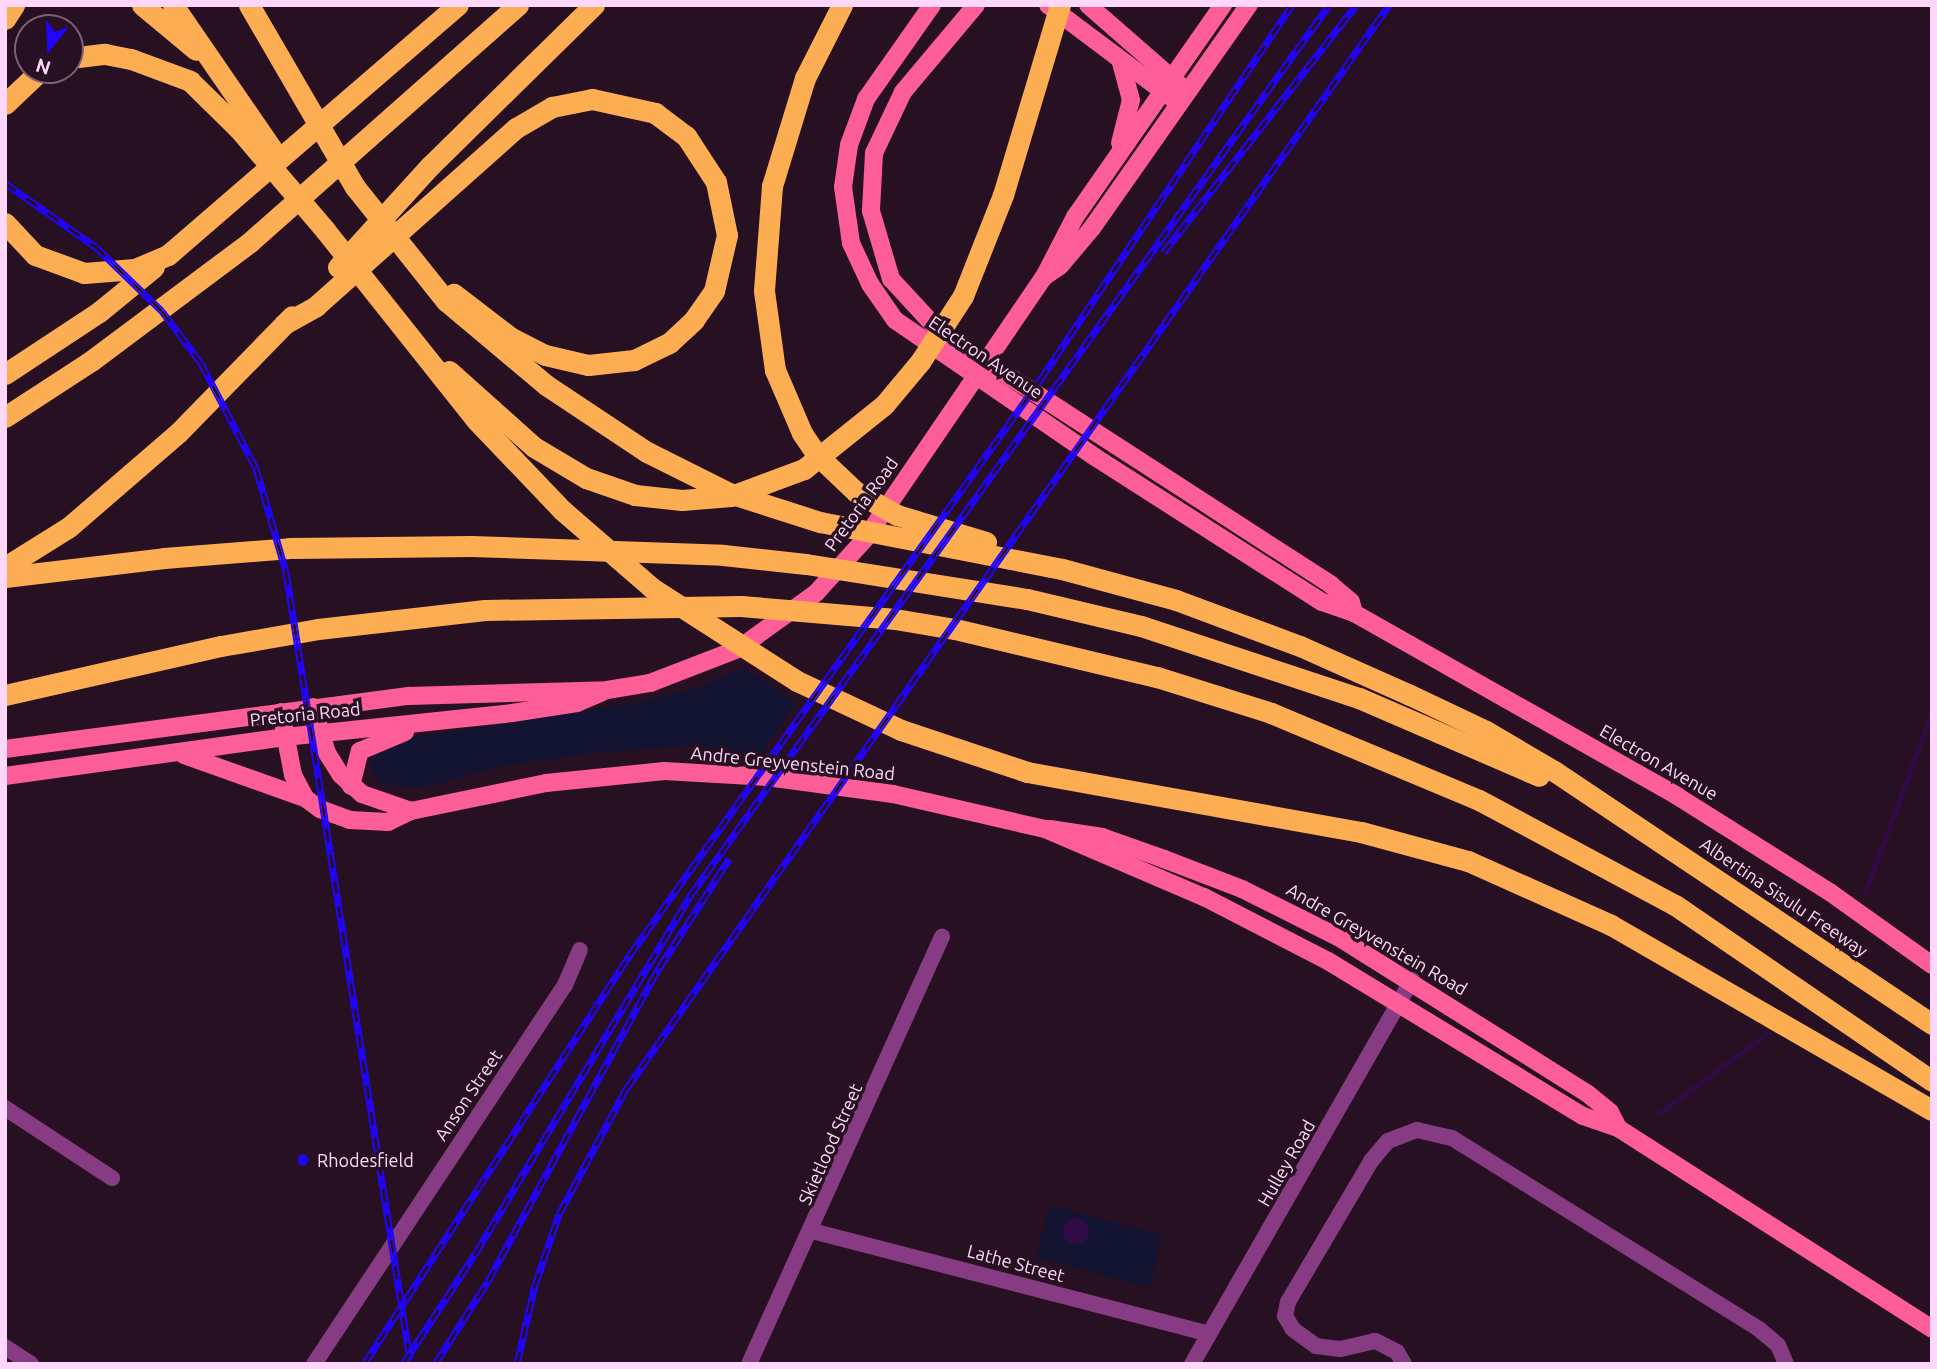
<!DOCTYPE html>
<html>
<head>
<meta charset="utf-8">
<style>
	body { margin:0 }
	#map { position:relative; width:1937px; height:1369px; overflow:hidden; background:#281023; font-family:Ubuntu,sans-serif }
	div>[style] { position:absolute }
	[style*='--x'] { left:calc(var(--x)*1px); top:calc(var(--y)*1px); width:calc(var(--w)*1px); rotate:calc(var(--a)*1deg) }
	.green>* { inset:0; background:#131432; transform-origin:0 0 }
	.water>* { inset:0; background:#310b46 }
	.round { border-radius:50% }
	.stream>* { height:4.5px; margin:-2.25px; padding:0 2.25px; transform-origin:2.25px; border-radius:2.25px; background:#310b46 }
	.minor>* { height:16px; margin:-8px; padding:0 8px; transform-origin:8px; border-radius:8px; background:#863b83 }
	.major>* { height:18px; margin:-9px; padding:0 9px; transform-origin:9px; border-radius:9px; background:#fe5e98 }
	.highway>* { height:21px; margin:-10.5px; padding:0 10.5px; transform-origin:10.5px; border-radius:10.5px; background:#feae52 }
	.rail>* { height:7px; margin-top:-3.5px; transform-origin:0; background:repeating-linear-gradient(90deg,#281023 0 13px,#2004fe 0 26px); box-sizing:border-box; border-block:2px solid #2004fe }
	.dots>* { width:19px; height:19px; translate:-50% -50%; box-sizing:border-box; border:4px solid #281023; border-radius:50% }
	span { translate:-50% -50%; white-space:nowrap; text-align:center; line-height:1.15; -webkit-text-stroke:7px #281023; paint-order:stroke }
	.street-label { font-size:18px; color:#ffd7fa }
	.poi-label { font-size:18px; color:#ffd7fa }
	.left { translate:0 -50%; text-align:left }
	.frame { position:absolute; inset:0; border:7px solid #ffd7fa; pointer-events:none }
	.north { position:absolute; left:14px; top:14px; width:70px; height:70px; box-sizing:border-box; background:#281023; border:2px solid #7e6079; border-radius:50%; rotate:198deg; font-size:19px; font-weight:700; line-height:28px; text-align:center; color:#ffd7fa }
	.north::after { content:''; display:block; margin:auto; width:24px; height:32px; background:#2004fe; clip-path:polygon(50% 0,100% 100%,50% 72%,0 100%) }
</style>
</head>
<body>
<div id="map">
	<div class="green">
		<div style="clip-path:polygon(744px 668px,797px 703px,759px 756px,688px 746px,592px 753px,502px 766px,425px 787px,389px 786px,376px 778px,370px 766px,373px 751px,390px 741px,645px 701px,697px 688px)"></div>
		<div style="left:1050px;top:1205px;width:117px;height:54px;rotate:15deg"></div>
	</div>
	<div class="water">
		<div class="round" style="left:1063px;top:1218px;width:26px;height:26px"></div>
	</div>
	<div class="stream">
		<div style="--x:1865;--y:893;--w:193;--a:-69.7"></div>
		<div style="--x:1660;--y:1113;--w:132;--a:-36.7"></div>
	</div>
	<div class="minor">
		<div style="--x:5;--y:1108;--w:128;--a:33.2"></div>
		<div style="--x:812;--y:1231;--w:410;--a:14.5"></div>
		<div style="--x:5;--y:1347;--w:31;--a:33"></div>
		<div style="--x:314;--y:1364;--w:455;--a:-56.5"></div>
		<div style="--x:565;--y:985;--w:38;--a:-67"></div>
		<div style="--x:749;--y:1364;--w:469;--a:-65.7"></div>
		<div style="--x:1192;--y:1364;--w:443;--a:-60.2"></div>
		<div style="--x:1404;--y:1364;--w:14;--a:-120"></div>
		<div style="--x:1397;--y:1352;--w:25;--a:-153"></div>
		<div style="--x:1375;--y:1341;--w:36;--a:167"></div>
		<div style="--x:1340;--y:1349;--w:24;--a:-173"></div>
		<div style="--x:1316;--y:1346;--w:29;--a:-144"></div>
		<div style="--x:1293;--y:1329;--w:15;--a:-122"></div>
		<div style="--x:1285;--y:1316;--w:14;--a:-78"></div>
		<div style="--x:1288;--y:1302;--w:164;--a:-59.5"></div>
		<div style="--x:1371;--y:1161;--w:26;--a:-50"></div>
		<div style="--x:1388;--y:1141;--w:31;--a:-21"></div>
		<div style="--x:1417;--y:1130;--w:36;--a:13"></div>
		<div style="--x:1452;--y:1138;--w:363;--a:31.9"></div>
		<div style="--x:1760;--y:1330;--w:23;--a:40"></div>
		<div style="--x:1778;--y:1345;--w:21;--a:67"></div>
	</div>
	<div class="major">
		<div style="--x:932;--y:5;--w:115;--a:125.1"></div>
		<div style="--x:866;--y:99;--w:49;--a:110.3"></div>
		<div style="--x:849;--y:145;--w:42;--a:98.1"></div>
		<div style="--x:843;--y:187;--w:57;--a:81.9"></div>
		<div style="--x:851;--y:243;--w:45;--a:65.1"></div>
		<div style="--x:870;--y:284;--w:44;--a:55.2"></div>
		<div style="--x:895;--y:320;--w:242;--a:34.4"></div>
		<div style="--x:1095;--y:457;--w:269;--a:32.6"></div>
		<div style="--x:1322;--y:602;--w:34;--a:19"></div>
		<div style="--x:1354;--y:613;--w:371;--a:29.5"></div>
		<div style="--x:1677;--y:796;--w:182;--a:32.2"></div>
		<div style="--x:1831;--y:893;--w:124;--a:35.5"></div>
		<div style="--x:976;--y:5;--w:114;--a:130"></div>
		<div style="--x:903;--y:92;--w:68;--a:115.4"></div>
		<div style="--x:874;--y:153;--w:58;--a:93"></div>
		<div style="--x:871;--y:211;--w:71;--a:73.6"></div>
		<div style="--x:891;--y:279;--w:71;--a:47.3"></div>
		<div style="--x:939;--y:331;--w:467;--a:32.9"></div>
		<div style="--x:1331;--y:585;--w:26;--a:40"></div>
		<div style="--x:1351;--y:602;--w:11;--a:75"></div>
		<div style="--x:1048;--y:5;--w:155;--a:36.9"></div>
		<div style="--x:1088;--y:5;--w:123;--a:41.1"></div>
		<div style="--x:1120;--y:143;--w:44;--a:-75.7"></div>
		<div style="--x:1131;--y:100;--w:42;--a:-105"></div>
		<div style="--x:1044;--y:277;--w:19;--a:-35"></div>
		<div style="--x:1060;--y:266;--w:50;--a:-49.9"></div>
		<div style="--x:1092;--y:228;--w:273;--a:-54.9"></div>
		<div style="--x:313;--y:707;--w:48;--a:73.1"></div>
		<div style="--x:327;--y:753;--w:26;--a:58"></div>
		<div style="--x:341;--y:775;--w:28;--a:42"></div>
		<div style="--x:362;--y:794;--w:52;--a:19.1"></div>
		<div style="--x:281;--y:712;--w:64;--a:79.2"></div>
		<div style="--x:293;--y:775;--w:26;--a:62"></div>
		<div style="--x:305;--y:798;--w:19;--a:36"></div>
		<div style="--x:320;--y:809;--w:32;--a:20"></div>
		<div style="--x:350;--y:820;--w:38;--a:3"></div>
		<div style="--x:388;--y:822;--w:25;--a:-26"></div>
		<div style="--x:411;--y:811;--w:138;--a:-11.7"></div>
		<div style="--x:546;--y:783;--w:119;--a:-5.8"></div>
		<div style="--x:664;--y:771;--w:103;--a:3.3"></div>
		<div style="--x:767;--y:777;--w:127;--a:7.7"></div>
		<div style="--x:893;--y:794;--w:156;--a:13"></div>
		<div style="--x:1045;--y:829;--w:173;--a:23.2"></div>
		<div style="--x:1204;--y:897;--w:140;--a:27.3"></div>
		<div style="--x:1328;--y:961;--w:298;--a:31.3"></div>
		<div style="--x:1583;--y:1116;--w:37;--a:19"></div>
		<div style="--x:1618;--y:1128;--w:373;--a:32.6"></div>
		<div style="--x:5;--y:749;--w:407;--a:-7.5"></div>
		<div style="--x:409;--y:696;--w:198;--a:-1.7"></div>
		<div style="--x:607;--y:690;--w:44;--a:-9.2"></div>
		<div style="--x:650;--y:683;--w:94;--a:-21.1"></div>
		<div style="--x:738;--y:649;--w:96;--a:-35.7"></div>
		<div style="--x:816;--y:593;--w:73;--a:-47.8"></div>
		<div style="--x:865;--y:539;--w:317;--a:-55.7"></div>
		<div style="--x:1044;--y:277;--w:68;--a:-62.7"></div>
		<div style="--x:1075;--y:217;--w:259;--a:-55.1"></div>
		<div style="--x:184;--y:755;--w:128;--a:19.6"></div>
		<div style="--x:5;--y:776;--w:283;--a:-7.9"></div>
		<div style="--x:285;--y:737;--w:228;--a:-6"></div>
		<div style="--x:512;--y:713;--w:66;--a:-8.7"></div>
		<div style="--x:577;--y:703;--w:28;--a:-23"></div>
		<div style="--x:351;--y:786;--w:36;--a:-76"></div>
		<div style="--x:360;--y:751;--w:49;--a:-22.9"></div>
		<div style="--x:1050;--y:829;--w:53;--a:8.7"></div>
		<div style="--x:1102;--y:837;--w:66;--a:19.5"></div>
		<div style="--x:1164;--y:859;--w:84;--a:21"></div>
		<div style="--x:1242;--y:889;--w:107;--a:26.6"></div>
		<div style="--x:1338;--y:937;--w:295;--a:32.1"></div>
		<div style="--x:1588;--y:1094;--w:28;--a:39"></div>
		<div style="--x:1610;--y:1112;--w:18;--a:63"></div>
	</div>
	<div class="highway">
		<div style="--x:142;--y:5;--w:70;--a:39.8"></div>
		<div style="--x:173;--y:5;--w:182;--a:55.5"></div>
		<div style="--x:249;--y:5;--w:211;--a:59.8"></div>
		<div style="--x:355;--y:187;--w:146;--a:51.4"></div>
		<div style="--x:446;--y:301;--w:131;--a:40"></div>
		<div style="--x:546;--y:385;--w:121;--a:33.6"></div>
		<div style="--x:647;--y:452;--w:92;--a:26.6"></div>
		<div style="--x:729;--y:493;--w:96;--a:17.7"></div>
		<div style="--x:820;--y:522;--w:247;--a:11"></div>
		<div style="--x:1062;--y:569;--w:118;--a:15.2"></div>
		<div style="--x:1176;--y:600;--w:132;--a:20.4"></div>
		<div style="--x:1300;--y:646;--w:120;--a:24"></div>
		<div style="--x:1410;--y:695;--w:84;--a:25.3"></div>
		<div style="--x:1486;--y:731;--w:79;--a:30.5"></div>
		<div style="--x:1554;--y:771;--w:455;--a:33.8"></div>
		<div style="--x:842;--y:5;--w:82;--a:116.9"></div>
		<div style="--x:805;--y:78;--w:113;--a:107"></div>
		<div style="--x:772;--y:186;--w:105;--a:94.4"></div>
		<div style="--x:764;--y:291;--w:80;--a:82.1"></div>
		<div style="--x:775;--y:370;--w:69;--a:66.8"></div>
		<div style="--x:802;--y:433;--w:27;--a:56"></div>
		<div style="--x:817;--y:455;--w:54;--a:43.5"></div>
		<div style="--x:856;--y:492;--w:47;--a:29.3"></div>
		<div style="--x:897;--y:515;--w:93;--a:16.9"></div>
		<div style="--x:5;--y:19;--w:17;--a:-57"></div>
		<div style="--x:70;--y:58;--w:35;--a:-7"></div>
		<div style="--x:105;--y:54;--w:26;--a:11"></div>
		<div style="--x:131;--y:59;--w:63;--a:20.4"></div>
		<div style="--x:190;--y:81;--w:67;--a:44.4"></div>
		<div style="--x:238;--y:128;--w:134;--a:49.5"></div>
		<div style="--x:325;--y:230;--w:244;--a:51.5"></div>
		<div style="--x:477;--y:421;--w:123;--a:46.3"></div>
		<div style="--x:562;--y:510;--w:119;--a:40.9"></div>
		<div style="--x:652;--y:588;--w:172;--a:32.7"></div>
		<div style="--x:797;--y:681;--w:115;--a:25.2"></div>
		<div style="--x:901;--y:730;--w:133;--a:18.4"></div>
		<div style="--x:1027;--y:772;--w:339;--a:10.2"></div>
		<div style="--x:1361;--y:832;--w:111;--a:15.2"></div>
		<div style="--x:1468;--y:861;--w:157;--a:24.1"></div>
		<div style="--x:1611;--y:925;--w:370;--a:30"></div>
		<div style="--x:5;--y:104;--w:50;--a:-43.4"></div>
		<div style="--x:5;--y:223;--w:44;--a:46.8"></div>
		<div style="--x:35;--y:255;--w:52;--a:20.2"></div>
		<div style="--x:84;--y:273;--w:51;--a:-4.5"></div>
		<div style="--x:135;--y:269;--w:36;--a:-23"></div>
		<div style="--x:168;--y:255;--w:383;--a:-40.8"></div>
		<div style="--x:338;--y:267;--w:137;--a:-47.7"></div>
		<div style="--x:430;--y:166;--w:230;--a:-44.5"></div>
		<div style="--x:284;--y:324;--w:37;--a:-29"></div>
		<div style="--x:316;--y:306;--w:268;--a:-41.7"></div>
		<div style="--x:516;--y:128;--w:42;--a:-30.3"></div>
		<div style="--x:552;--y:107;--w:41;--a:-11.3"></div>
		<div style="--x:592;--y:99;--w:65;--a:12.5"></div>
		<div style="--x:655;--y:113;--w:39;--a:37"></div>
		<div style="--x:686;--y:136;--w:55;--a:56.9"></div>
		<div style="--x:716;--y:182;--w:54;--a:78.3"></div>
		<div style="--x:727;--y:235;--w:57;--a:103.1"></div>
		<div style="--x:714;--y:291;--w:35;--a:125"></div>
		<div style="--x:694;--y:320;--w:34;--a:137"></div>
		<div style="--x:669;--y:343;--w:39;--a:154"></div>
		<div style="--x:634;--y:360;--w:46;--a:173.8"></div>
		<div style="--x:588;--y:365;--w:44;--a:-166.9"></div>
		<div style="--x:545;--y:355;--w:39;--a:-153"></div>
		<div style="--x:510;--y:337;--w:71;--a:-142.5"></div>
		<div style="--x:449;--y:371;--w:114;--a:41.8"></div>
		<div style="--x:534;--y:447;--w:61;--a:30.8"></div>
		<div style="--x:586;--y:478;--w:52;--a:19.1"></div>
		<div style="--x:635;--y:495;--w:47;--a:6.1"></div>
		<div style="--x:682;--y:500;--w:49;--a:-4.7"></div>
		<div style="--x:731;--y:496;--w:78;--a:-20.3"></div>
		<div style="--x:804;--y:469;--w:102;--a:-38.7"></div>
		<div style="--x:884;--y:405;--w:56;--a:-50.1"></div>
		<div style="--x:920;--y:362;--w:79;--a:-56.9"></div>
		<div style="--x:963;--y:296;--w:109;--a:-68.4"></div>
		<div style="--x:1003;--y:195;--w:198;--a:-73.3"></div>
		<div style="--x:5;--y:374;--w:113;--a:-33.4"></div>
		<div style="--x:99;--y:312;--w:71;--a:-39.3"></div>
		<div style="--x:5;--y:417;--w:103;--a:-33.1"></div>
		<div style="--x:91;--y:361;--w:199;--a:-36.8"></div>
		<div style="--x:250;--y:242;--w:358;--a:-41.5"></div>
		<div style="--x:5;--y:567;--w:75;--a:-32"></div>
		<div style="--x:69;--y:527;--w:144;--a:-40.8"></div>
		<div style="--x:178;--y:433;--w:163;--a:-45.7"></div>
		<div style="--x:5;--y:577;--w:160;--a:-6.8"></div>
		<div style="--x:164;--y:558;--w:126;--a:-4.5"></div>
		<div style="--x:290;--y:548;--w:181;--a:-0.6"></div>
		<div style="--x:471;--y:546;--w:252;--a:2"></div>
		<div style="--x:723;--y:555;--w:83;--a:6.2"></div>
		<div style="--x:806;--y:564;--w:224;--a:9"></div>
		<div style="--x:1027;--y:599;--w:117;--a:13.3"></div>
		<div style="--x:1141;--y:626;--w:230;--a:18.3"></div>
		<div style="--x:1359;--y:698;--w:196;--a:23.4"></div>
		<div style="--x:5;--y:695;--w:221;--a:-12.8"></div>
		<div style="--x:221;--y:646;--w:98;--a:-9.9"></div>
		<div style="--x:318;--y:629;--w:168;--a:-6.5"></div>
		<div style="--x:485;--y:610;--w:256;--a:-0.9"></div>
		<div style="--x:741;--y:606;--w:155;--a:4.8"></div>
		<div style="--x:895;--y:619;--w:61;--a:9.5"></div>
		<div style="--x:955;--y:629;--w:208;--a:13.4"></div>
		<div style="--x:1157;--y:677;--w:120;--a:17.5"></div>
		<div style="--x:1271;--y:713;--w:225;--a:22.7"></div>
		<div style="--x:1479;--y:800;--w:222;--a:28.2"></div>
		<div style="--x:1675;--y:905;--w:311;--a:34.4"></div>
	</div>
	<div class="rail">
		<div style="--x:5;--y:183;--w:111;--a:35.1"></div>
		<div style="--x:96;--y:247;--w:92;--a:44.1"></div>
		<div style="--x:162;--y:311;--w:65;--a:53.1"></div>
		<div style="--x:201;--y:363;--w:119;--a:62.4"></div>
		<div style="--x:256;--y:468;--w:108;--a:73.9"></div>
		<div style="--x:286;--y:572;--w:797;--a:81.05"></div>
		<div style="--x:1163;--y:253;--w:314;--a:-52.1"></div>
		<div style="--x:364;--y:1364;--w:487;--a:-57"></div>
		<div style="--x:629;--y:956;--w:708;--a:-54.49"></div>
		<div style="--x:1040;--y:380;--w:452;--a:-56.1"></div>
		<div style="--x:403;--y:1364;--w:131;--a:-56.8"></div>
		<div style="--x:475;--y:1254;--w:418;--a:-59"></div>
		<div style="--x:690;--y:896;--w:1096;--a:-54.35"></div>
		<div style="--x:435;--y:1364;--w:98;--a:-57.4"></div>
		<div style="--x:488;--y:1281;--w:357;--a:-61.4"></div>
		<div style="--x:659;--y:968;--w:130;--a:-57.3"></div>
		<div style="--x:517;--y:1364;--w:81;--a:-77.2"></div>
		<div style="--x:535;--y:1285;--w:75;--a:-71.3"></div>
		<div style="--x:559;--y:1214;--w:142;--a:-61.8"></div>
		<div style="--x:626;--y:1089;--w:1326;--a:-54.86"></div>
	</div>
	<div class="dots">
		<div style="left:303px;top:1160px;background:#2004fe"></div>
	</div>
	<div class="street-label">
		<span style="left:986px;top:357px;rotate:34deg">Electron Avenue</span>
		<span style="left:861px;top:504px;rotate:-54deg">Pretoria Road</span>
		<span style="left:305px;top:714px;rotate:-6deg">Pretoria Road</span>
		<span style="left:1659px;top:762px;rotate:30deg">Electron Avenue</span>
		<span style="left:793px;top:763px;rotate:6deg">Andre Greyvenstein Road</span>
		<span style="left:1784px;top:897px;rotate:34deg">Albertina Sisulu Freeway</span>
		<span style="left:1377px;top:939px;rotate:30deg">Andre Greyvenstein Road</span>
		<span style="left:468px;top:1095px;rotate:-56deg">Anson Street</span>
		<span style="left:830px;top:1144px;rotate:-66deg">Skietlood Street</span>
		<span style="left:1286px;top:1163px;rotate:-60deg">Hulley Road</span>
		<span style="left:1016px;top:1263px;rotate:15deg">Lathe Street</span>
	</div>
	<div class="poi-label">
		<span class="left" style="left:317px;top:1160px">Rhodesfield</span>
	</div>
	<div class="frame"></div>
	<div class="north">N</div>
</div>
</body>
</html>
